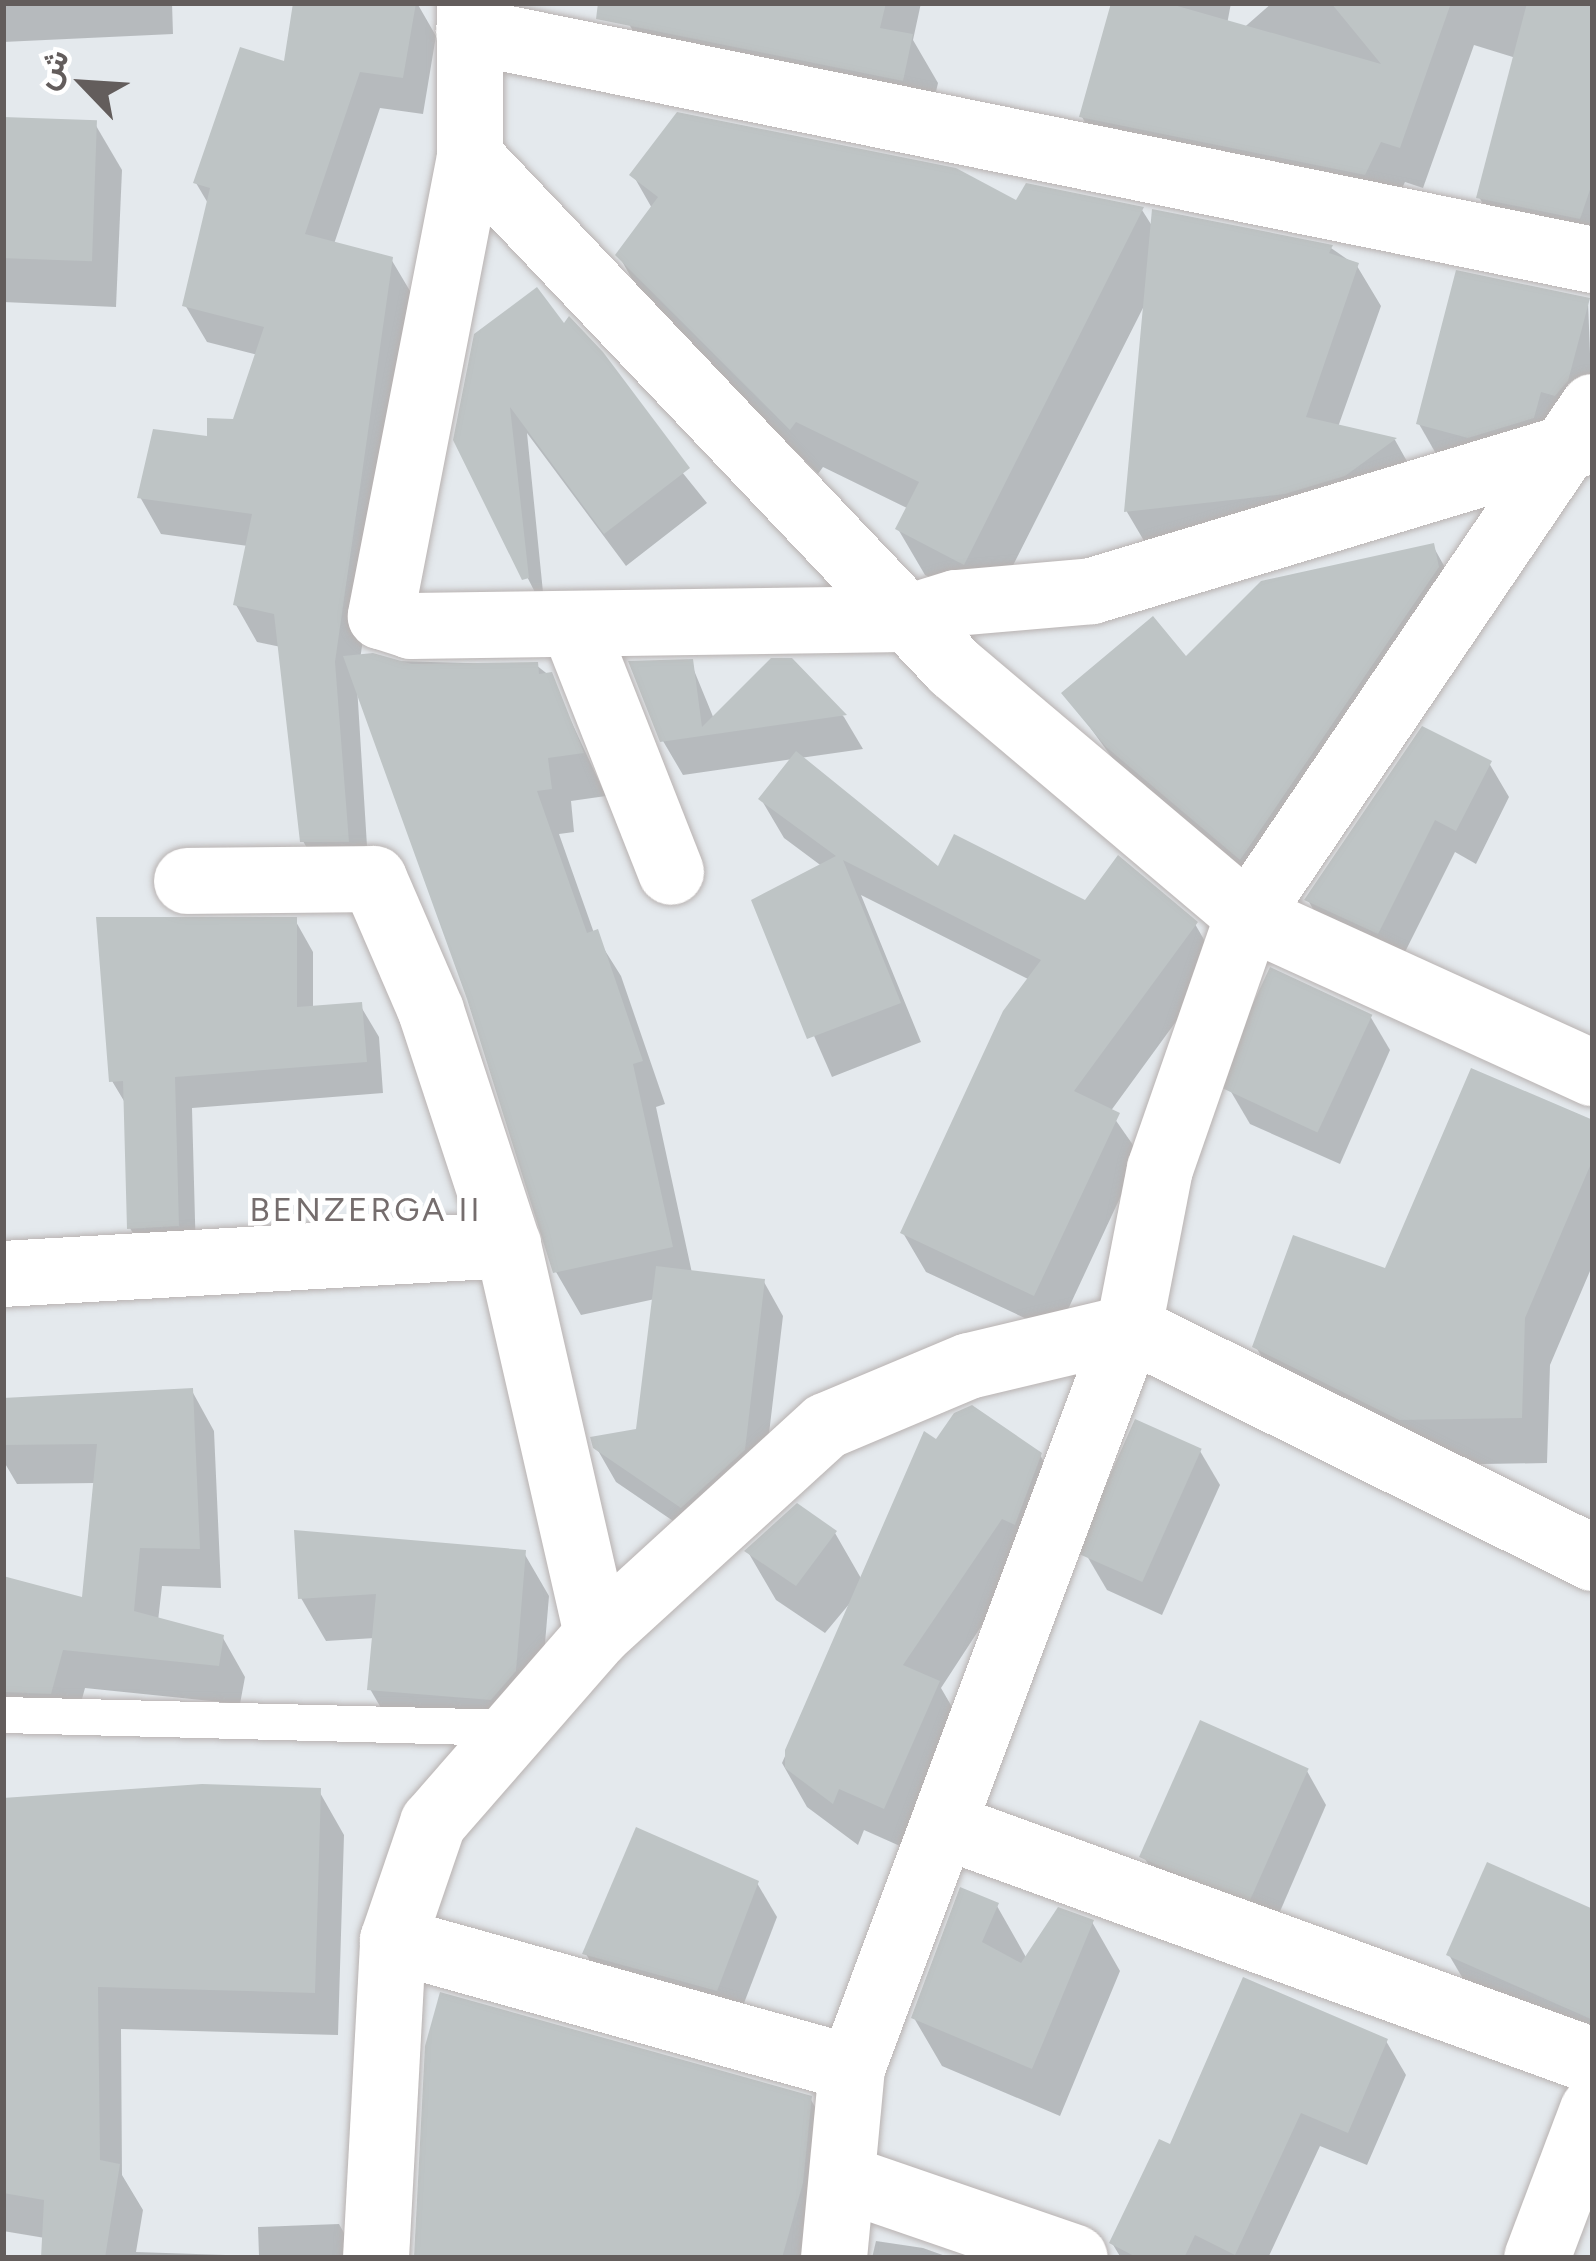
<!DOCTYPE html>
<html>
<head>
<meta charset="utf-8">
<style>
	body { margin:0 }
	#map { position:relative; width:1596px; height:2261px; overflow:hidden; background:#e4e9ed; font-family:Figtree,Vazirmatn,sans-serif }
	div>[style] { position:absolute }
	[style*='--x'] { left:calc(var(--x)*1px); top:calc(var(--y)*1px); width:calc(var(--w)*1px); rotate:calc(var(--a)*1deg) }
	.shadow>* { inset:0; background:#0003 }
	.building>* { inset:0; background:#bec4c5; transform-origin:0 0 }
	.roads { filter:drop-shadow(0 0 3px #b8b2b1) drop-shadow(0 0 3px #b8b2b1) }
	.service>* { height:36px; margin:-18px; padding:0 18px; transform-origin:18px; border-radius:18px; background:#fff }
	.minor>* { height:66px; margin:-33px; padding:0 33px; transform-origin:33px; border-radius:33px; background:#fff }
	span { translate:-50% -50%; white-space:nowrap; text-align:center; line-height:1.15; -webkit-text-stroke:9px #fff; paint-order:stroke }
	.neighbourhood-label { font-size:33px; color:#756d6d; letter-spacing:3px }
	.frame { position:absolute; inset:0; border:6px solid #635d5c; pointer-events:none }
	.north { position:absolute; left:24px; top:24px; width:120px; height:120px; -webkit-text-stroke:9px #fff; paint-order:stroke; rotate:295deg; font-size:33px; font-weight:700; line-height:48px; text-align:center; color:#635d5c }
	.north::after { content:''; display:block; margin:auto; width:42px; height:54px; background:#635d5c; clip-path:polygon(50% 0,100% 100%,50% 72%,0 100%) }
</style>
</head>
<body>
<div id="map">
	<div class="shadow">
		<div style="clip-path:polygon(3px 3px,172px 3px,173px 34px,3px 42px)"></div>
		<div style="clip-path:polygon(296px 3px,417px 3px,436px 36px,423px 114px,380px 108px,334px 244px,391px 259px,413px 296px,360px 660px,536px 665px,550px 676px,606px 796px,571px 801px,574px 832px,559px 834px,594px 933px,621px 976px,665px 1104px,656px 1107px,692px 1273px,764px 1282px,783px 1316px,763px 1484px,701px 1540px,616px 1482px,596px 1447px,639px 1432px,655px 1299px,581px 1315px,556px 1272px,469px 998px,357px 686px,369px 878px,324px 878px,303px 841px,281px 647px,257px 642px,236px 605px,248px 546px,161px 534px,140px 497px,236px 422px,258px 355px,207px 342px,185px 305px,209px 205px,196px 183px,286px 65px)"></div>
		<div style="clip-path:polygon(633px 3px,921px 3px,913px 40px,938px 83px,928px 126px,655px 70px,629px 24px)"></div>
		<div style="clip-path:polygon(1114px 3px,1231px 3px,1223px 46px,1272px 3px,1593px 3px,1593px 258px,1503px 239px,1479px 197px,1516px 58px,1474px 45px,1423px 188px,1405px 182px,1389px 216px,1106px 158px,1082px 117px)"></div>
		<div style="clip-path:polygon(3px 120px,95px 124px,122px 170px,116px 307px,3px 302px)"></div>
		<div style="clip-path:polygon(633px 175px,1142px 210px,1154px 229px,1331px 248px,1357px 266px,1381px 306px,1338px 427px,1395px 440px,1417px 479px,1150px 551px,1127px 512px,1147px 300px,991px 609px,925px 575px,898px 529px,909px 509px,823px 467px,818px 474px,645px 302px,619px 256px,653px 210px)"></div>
		<div style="clip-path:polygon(536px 291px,707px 503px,626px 566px,527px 433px,545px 612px,457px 439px)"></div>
		<div style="clip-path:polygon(1588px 301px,1593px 432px,1447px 473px,1419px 424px)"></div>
		<div style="clip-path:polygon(1433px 546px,1452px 580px,1261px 892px,1129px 781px,1065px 693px,1185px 660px)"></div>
		<div style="clip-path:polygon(790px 661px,844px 717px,863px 749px,800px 758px,939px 870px,1195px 924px,1218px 964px,1110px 1112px,1140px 1155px,1057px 1333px,926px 1272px,903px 1233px,1030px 980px,861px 895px,921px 1042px,832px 1077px,755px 901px,823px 867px,784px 838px,761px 799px,793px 759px,683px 775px,663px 741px,691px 663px,714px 719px)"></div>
		<div style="clip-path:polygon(1489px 763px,1509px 797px,1476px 864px,1455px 852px,1398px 966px,1327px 934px,1308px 900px)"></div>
		<div style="clip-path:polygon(295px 920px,313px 952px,313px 1009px,360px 1005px,379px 1037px,383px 1093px,192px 1108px,196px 1257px,148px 1260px,130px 1228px,127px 1106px,112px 1081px)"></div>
		<div style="clip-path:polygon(1370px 1016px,1390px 1050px,1340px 1164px,1250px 1124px,1230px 1090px)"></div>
		<div style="clip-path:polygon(1593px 1124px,1593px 1264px,1550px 1365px,1547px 1463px,1427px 1465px,1282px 1393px,1256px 1347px,1387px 1272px)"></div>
		<div style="clip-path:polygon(192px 1391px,214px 1431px,221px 1588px,162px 1586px,158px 1621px,223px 1638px,245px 1677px,240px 1704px,85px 1688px,73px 1732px,3px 1724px,3px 1579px,85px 1601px,96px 1483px,17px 1484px,3px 1460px,3px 1401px)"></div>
		<div style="clip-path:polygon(937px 1444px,1040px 1455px,1065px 1498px,941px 1688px,963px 1726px,909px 1850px,864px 1830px,858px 1845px,807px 1807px,782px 1763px,855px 1597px,825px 1633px,776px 1600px,748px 1552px,835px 1533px,862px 1580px)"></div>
		<div style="clip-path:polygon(1200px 1451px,1220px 1485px,1162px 1615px,1107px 1590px,1087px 1556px)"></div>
		<div style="clip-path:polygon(524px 1553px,549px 1596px,539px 1715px,395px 1732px,370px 1689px,375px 1638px,326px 1641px,301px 1598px)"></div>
		<div style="clip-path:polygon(1307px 1771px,1326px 1805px,1272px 1930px,1163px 1891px,1144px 1857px)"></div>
		<div style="clip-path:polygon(319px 1791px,344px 1835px,338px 2035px,121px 2029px,122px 2175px,143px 2210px,136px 2252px,259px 2256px,258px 2227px,339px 2224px,358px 2258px,44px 2258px,45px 2238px,3px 2231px,3px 1801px)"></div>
		<div style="clip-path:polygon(757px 1883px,777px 1917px,736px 2024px,605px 1988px,586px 1954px)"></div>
		<div style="clip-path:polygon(997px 1906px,1027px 1959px,1092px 1922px,1120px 1971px,1060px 2116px,942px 2066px,914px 2018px)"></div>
		<div style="clip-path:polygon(1593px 1912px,1593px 2043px,1469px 1989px,1449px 1955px)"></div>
		<div style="clip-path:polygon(1386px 2041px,1406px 2075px,1367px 2165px,1320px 2146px,1268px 2258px,1121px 2258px,1112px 2243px,1171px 2148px)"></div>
		<div style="clip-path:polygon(810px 2098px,835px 2142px,817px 2258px,417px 2258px)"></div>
		<div style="clip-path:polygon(876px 2241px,923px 2248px,951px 2258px,872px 2258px)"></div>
	</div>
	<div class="building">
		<div style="clip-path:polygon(293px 3px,416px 3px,403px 78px,360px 72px,305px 234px,393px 257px,335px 662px,349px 842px,300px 842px,274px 614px,233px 605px,252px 514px,137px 498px,153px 429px,207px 436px,207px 418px,233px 419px,264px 327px,182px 306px,210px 188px,193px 183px,240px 47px,284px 61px)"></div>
		<div style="clip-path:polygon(598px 3px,886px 3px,880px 28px,913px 34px,903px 81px,596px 19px)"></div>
		<div style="clip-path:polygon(1111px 3px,1167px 3px,1381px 64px,1331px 3px,1451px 3px,1400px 148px,1381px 142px,1365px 175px,1079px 117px)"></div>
		<div style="clip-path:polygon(1527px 3px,1593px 3px,1593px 181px,1580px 219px,1476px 198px)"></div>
		<div style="clip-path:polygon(677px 112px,956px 168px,1016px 200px,1026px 183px,1144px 207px,964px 565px,895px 529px,919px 482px,796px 422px,790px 430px,615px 255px,658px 197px,629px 175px)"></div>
		<div style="left:3px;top:117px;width:94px;height:141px;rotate:2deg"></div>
		<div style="clip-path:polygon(1152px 209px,1333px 245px,1329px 253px,1359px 263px,1306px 417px,1397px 438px,1345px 476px,1285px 494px,1124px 512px)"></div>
		<div style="clip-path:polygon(1456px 270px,1590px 298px,1568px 381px,1555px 396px,1541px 392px,1534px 418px,1468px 438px,1416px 424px)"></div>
		<div style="clip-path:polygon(537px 287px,564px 323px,569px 316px,603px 352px,690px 468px,604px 534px,510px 407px,529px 578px,522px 580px,453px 440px,474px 334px)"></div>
		<div style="clip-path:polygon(1434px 543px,1439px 567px,1240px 860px,1106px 747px,1061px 693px,1153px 616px,1186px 656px,1261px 581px)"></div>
		<div style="clip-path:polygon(373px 653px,412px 664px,538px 662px,539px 674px,552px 672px,584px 753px,548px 758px,552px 789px,537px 791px,587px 933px,598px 929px,643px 1061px,633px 1064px,673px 1247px,553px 1273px,467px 999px,343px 656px)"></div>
		<div style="clip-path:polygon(771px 658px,792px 658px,847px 715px,660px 742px,628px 661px,693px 659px,702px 727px)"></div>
		<div style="clip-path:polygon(1422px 726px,1492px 761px,1456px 831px,1435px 820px,1378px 934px,1304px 900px)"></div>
		<div style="clip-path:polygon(796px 751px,938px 866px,954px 834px,1085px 900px,1118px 855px,1198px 922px,1074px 1091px,1120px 1113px,1034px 1296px,900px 1233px,1003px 1011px,1041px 960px,843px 860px,901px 1003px,807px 1039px,751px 900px,836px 856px,758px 799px)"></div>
		<div style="clip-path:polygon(96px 917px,297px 917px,297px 1007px,362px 1002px,367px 1062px,175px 1077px,179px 1226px,127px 1229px,123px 1081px,109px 1082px)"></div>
		<div style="left:1270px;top:967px;width:113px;height:130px;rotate:25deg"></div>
		<div style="clip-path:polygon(1471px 1068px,1593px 1120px,1593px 1159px,1525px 1318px,1522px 1418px,1399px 1420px,1252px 1347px,1293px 1235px,1385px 1268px)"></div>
		<div style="clip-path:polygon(656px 1266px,765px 1279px,745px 1450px,681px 1508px,593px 1448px,590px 1437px,636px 1429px)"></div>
		<div style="clip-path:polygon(193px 1388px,200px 1549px,140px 1548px,134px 1611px,224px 1635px,219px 1666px,63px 1650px,51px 1694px,3px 1692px,3px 1576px,82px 1597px,97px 1444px,3px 1445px,3px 1398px)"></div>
		<div style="clip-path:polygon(972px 1405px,1042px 1453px,1015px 1525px,1002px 1519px,903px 1665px,940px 1681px,884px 1809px,839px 1789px,833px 1804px,785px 1768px,785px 1750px,924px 1431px,936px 1439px,954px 1413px)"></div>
		<div style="left:1135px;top:1419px;width:73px;height:146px;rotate:24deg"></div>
		<div style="clip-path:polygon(797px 1503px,837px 1531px,796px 1586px,744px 1551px)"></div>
		<div style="clip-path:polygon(294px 1530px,526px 1550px,516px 1671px,491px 1700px,367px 1690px,376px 1594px,298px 1599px)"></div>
		<div style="left:1200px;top:1720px;width:119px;height:150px;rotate:24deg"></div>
		<div style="clip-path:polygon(202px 1784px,321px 1788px,315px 1993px,98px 1987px,100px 2160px,120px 2164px,105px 2258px,41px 2258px,44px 2200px,3px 2193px,3px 1798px)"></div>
		<div style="clip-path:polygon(636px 1827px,759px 1881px,717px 1991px,582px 1954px)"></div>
		<div style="clip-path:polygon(1487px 1862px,1593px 1909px,1593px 2020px,1446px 1955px)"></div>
		<div style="clip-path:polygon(960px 1887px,999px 1903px,982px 1942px,1021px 1963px,1058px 1907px,1094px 1920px,1032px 2069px,911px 2018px)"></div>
		<div style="clip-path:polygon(1243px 1977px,1388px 2039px,1348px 2133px,1301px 2113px,1235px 2255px,1195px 2235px,1184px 2258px,1138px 2258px,1109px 2243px,1159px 2139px,1170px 2144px)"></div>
		<div style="clip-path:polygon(440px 1992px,812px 2096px,803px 2183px,782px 2258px,414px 2258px,425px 2046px)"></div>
	</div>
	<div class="roads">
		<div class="service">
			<div style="--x:3;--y:1715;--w:509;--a:1.46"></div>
		</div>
		<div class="minor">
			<div style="--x:470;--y:3;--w:154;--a:90"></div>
			<div style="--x:470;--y:157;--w:705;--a:46.5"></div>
			<div style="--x:955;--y:668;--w:384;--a:40.2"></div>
			<div style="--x:1248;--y:916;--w:379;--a:24.5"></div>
			<div style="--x:469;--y:31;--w:1147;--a:11.52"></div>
			<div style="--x:470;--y:157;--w:468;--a:101"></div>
			<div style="--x:381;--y:616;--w:32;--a:18"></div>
			<div style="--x:411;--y:626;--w:493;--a:-0.8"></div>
			<div style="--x:904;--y:619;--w:54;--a:-17.1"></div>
			<div style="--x:956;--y:603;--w:137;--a:-5"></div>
			<div style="--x:1092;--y:591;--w:516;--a:-16.78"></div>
			<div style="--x:575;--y:628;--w:262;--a:68.5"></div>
			<div style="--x:187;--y:881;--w:187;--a:-0.6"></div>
			<div style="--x:374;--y:879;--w:144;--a:66.6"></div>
			<div style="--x:431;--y:1011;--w:246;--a:71.8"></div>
			<div style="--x:508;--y:1245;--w:400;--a:77.1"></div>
			<div style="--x:3;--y:1274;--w:506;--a:-3.29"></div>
			<div style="--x:945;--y:1826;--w:689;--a:19.93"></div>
			<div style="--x:393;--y:1940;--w:477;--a:15.6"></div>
			<div style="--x:843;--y:2178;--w:245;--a:19"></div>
			<div style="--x:376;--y:2258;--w:318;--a:-86.9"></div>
			<div style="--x:393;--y:1940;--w:124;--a:-71.1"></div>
			<div style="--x:433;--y:1823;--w:249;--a:-48.9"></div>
			<div style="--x:597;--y:1635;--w:310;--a:-42.4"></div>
			<div style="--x:826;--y:1426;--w:155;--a:-22.8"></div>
			<div style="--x:969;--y:1366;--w:164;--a:-13.4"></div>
			<div style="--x:1129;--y:1328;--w:518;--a:26.37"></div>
			<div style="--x:834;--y:2258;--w:191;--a:-84.6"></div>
			<div style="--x:852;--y:2068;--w:790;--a:-69.48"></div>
			<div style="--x:1129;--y:1328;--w:162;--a:-79"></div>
			<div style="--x:1160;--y:1169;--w:268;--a:-70.8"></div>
			<div style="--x:1248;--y:916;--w:615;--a:-55.87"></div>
			<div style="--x:1537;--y:2258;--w:158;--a:-69.3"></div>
		</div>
	</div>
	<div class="neighbourhood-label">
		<span style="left:366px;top:1210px">BENZERGA II</span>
	</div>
	<div class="frame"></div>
	<div class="north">ش</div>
</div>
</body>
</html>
